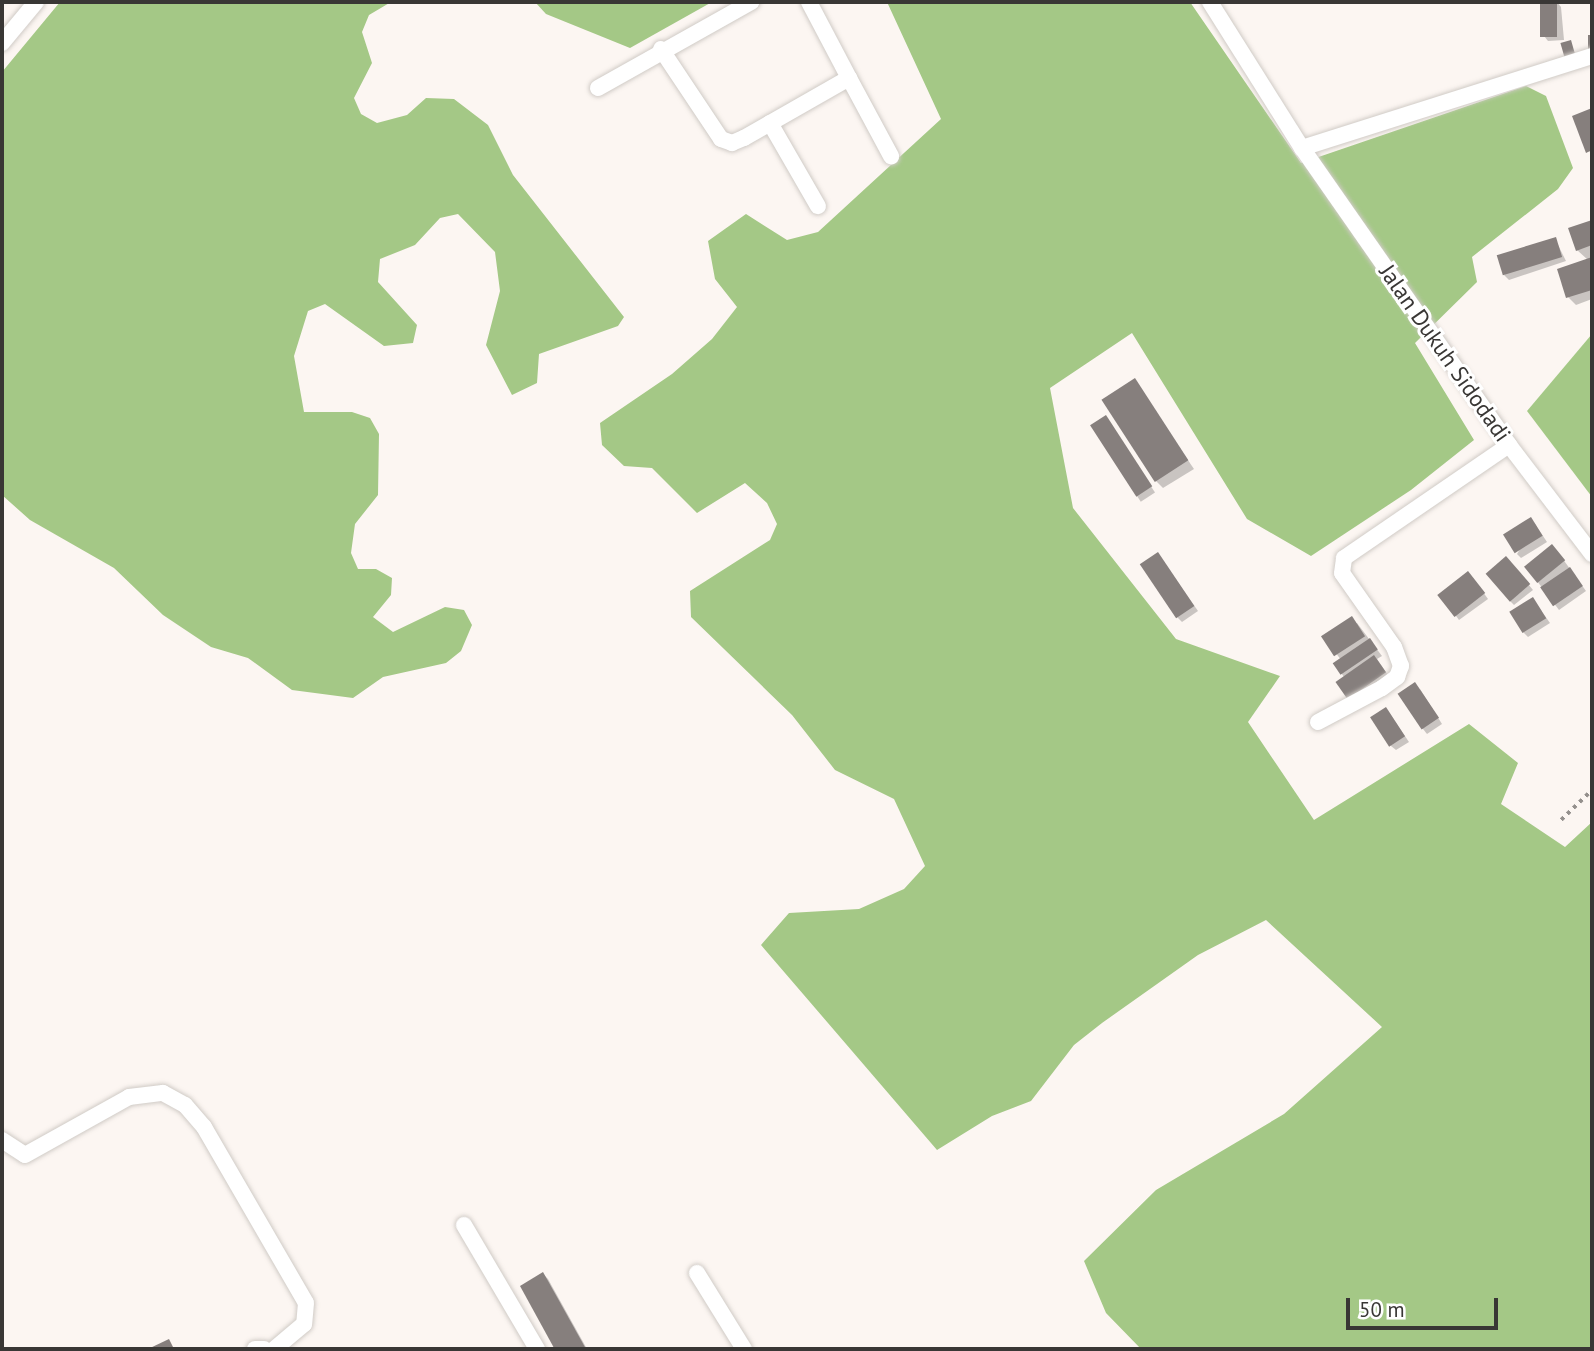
<!DOCTYPE html>
<html>
<head>
<meta charset="utf-8">
<style>
	body { margin:0 }
	#map { position:relative; width:1594px; height:1351px; overflow:hidden; background:#fcf6f2; font-family:"PT Sans",sans-serif }
	div>[style] { position:absolute }
	[style*='--x'] { left:calc(var(--x)*1px); top:calc(var(--y)*1px); width:calc(var(--w)*1px); rotate:calc(var(--a)*1deg) }
	.forest>* { inset:0; background:#a4c886 }
	.shadow>* { inset:0; background:#0003; transform-origin:0 0 }
	.building>* { inset:0; background:#867f7d; transform-origin:0 0 }
	.path>* { height:3.5px; margin-top:-1.75px; transform-origin:0; background:repeating-linear-gradient(90deg,#94908d 0 3.5px,transparent 0 8.5px) }
	.roads { filter:drop-shadow(0 0 2px #d0cbc6) drop-shadow(0 0 2px #d0cbc6) }
	.street>* { height:16px; margin:-8px; padding:0 8px; transform-origin:8px; border-radius:8px; background:#fff }
	span { translate:-50% -50%; white-space:nowrap; text-align:center; line-height:1.15; -webkit-text-stroke:6px #fff; paint-order:stroke }
	.street-label { font-size:23px; color:#393735 }
	.frame { position:absolute; inset:0; border:4px solid #393735; pointer-events:none }
	.scale { position:absolute; left:1346px; top:1298px; width:152px; height:32px; box-sizing:border-box; border:4px solid #393735; border-top:0; padding-left:9px; font-size:21px; line-height:24px; white-space:nowrap; color:#393735; -webkit-text-stroke:5px #fff; paint-order:stroke }
</style>
</head>
<body>
<div id="map">
	<div class="forest">
		<div style="clip-path:polygon(60px 2px,391px 2px,369px 15px,362px 32px,372px 63px,354px 98px,361px 114px,377px 123px,407px 115px,426px 98px,454px 99px,488px 125px,513px 175px,624px 317px,618px 326px,539px 354px,537px 383px,512px 395px,486px 345px,500px 291px,495px 252px,458px 214px,440px 218px,415px 245px,380px 259px,378px 282px,417px 325px,413px 343px,384px 346px,325px 304px,308px 311px,294px 356px,304px 412px,352px 412px,370px 418px,379px 434px,378px 495px,355px 524px,351px 553px,358px 569px,376px 569px,392px 578px,391px 595px,373px 617px,393px 632px,445px 607px,464px 610px,472px 625px,461px 651px,446px 663px,383px 677px,353px 698px,292px 690px,248px 658px,211px 647px,163px 615px,114px 568px,30px 520px,2px 495px,2px 72px)"></div>
		<div style="clip-path:polygon(535px 2px,712px 2px,630px 48px,546px 14px)"></div>
		<div style="clip-path:polygon(887px 2px,1190px 2px,1301px 163px,1526px 86px,1546px 96px,1573px 168px,1558px 189px,1472px 257px,1477px 282px,1415px 343px,1474px 440px,1411px 490px,1311px 556px,1247px 519px,1132px 333px,1050px 388px,1073px 508px,1176px 639px,1280px 676px,1248px 722px,1314px 820px,1469px 724px,1518px 763px,1501px 804px,1565px 847px,1592px 822px,1592px 1349px,1141px 1349px,1106px 1313px,1084px 1261px,1156px 1190px,1284px 1114px,1382px 1027px,1266px 920px,1198px 955px,1102px 1023px,1074px 1045px,1031px 1101px,992px 1116px,937px 1150px,761px 945px,789px 913px,859px 909px,904px 889px,925px 866px,894px 799px,835px 770px,792px 715px,691px 617px,690px 591px,770px 540px,777px 524px,767px 503px,745px 483px,697px 513px,652px 468px,624px 466px,602px 445px,600px 423px,672px 374px,712px 339px,737px 307px,715px 279px,708px 241px,746px 214px,787px 240px,818px 232px,941px 119px)"></div>
		<div style="clip-path:polygon(1592px 334px,1592px 497px,1527px 411px)"></div>
	</div>
	<div class="shadow">
		<div style="clip-path:polygon(1557px 2px,1561px 7px,1564px 40px,1548px 41px,1544px 36px,1541px 3px)"></div>
		<div style="clip-path:polygon(1592px 110px,1592px 157px,1574px 117px)"></div>
		<div style="clip-path:polygon(1592px 221px,1592px 299px,1576px 305px,1568px 297px,1588px 260px,1577px 250px,1570px 229px)"></div>
		<div style="clip-path:polygon(1555px 239px,1566px 261px,1509px 280px,1504px 275px)"></div>
		<div style="clip-path:polygon(1134px 381px,1194px 469px,1163px 488px,1156px 481px)"></div>
		<div style="left:1106px;top:417px;width:90px;height:17px;rotate:57deg"></div>
		<div style="clip-path:polygon(1535px 524px,1547px 542px,1521px 558px,1517px 554px)"></div>
		<div style="clip-path:polygon(1557px 551px,1586px 591px,1559px 610px,1537px 581px)"></div>
		<div style="clip-path:polygon(1158px 554px,1198px 611px,1182px 622px,1177px 617px)"></div>
		<div style="clip-path:polygon(1511px 563px,1533px 590px,1514px 605px,1509px 600px)"></div>
		<div style="clip-path:polygon(1473px 578px,1488px 599px,1459px 620px,1440px 594px)"></div>
		<div style="clip-path:polygon(1533px 599px,1550px 623px,1528px 637px,1523px 632px)"></div>
		<div style="clip-path:polygon(1357px 623px,1382px 656px,1377px 659px,1390px 678px,1348px 697px,1337px 682px,1344px 677px,1335px 664px,1341px 660px,1324px 637px)"></div>
		<div style="clip-path:polygon(1420px 689px,1442px 724px,1427px 734px,1423px 729px)"></div>
		<div style="clip-path:polygon(1390px 714px,1409px 742px,1396px 750px,1391px 746px)"></div>
		<div style="clip-path:polygon(543px 1274px,548px 1279px,587px 1349px,557px 1349px,522px 1286px)"></div>
	</div>
	<div class="building">
		<div style="left:1540px;top:2px;width:17px;height:35px"></div>
		<div style="left:1588px;top:35px;width:4px;height:14px"></div>
		<div style="left:1571px;top:40px;width:15px;height:11px;rotate:74deg"></div>
		<div style="clip-path:polygon(1592px 108px,1592px 150px,1586px 153px,1572px 116px)"></div>
		<div style="clip-path:polygon(1592px 220px,1592px 245px,1576px 251px,1568px 228px)"></div>
		<div style="left:1556px;top:237px;width:21px;height:62px;rotate:73deg"></div>
		<div style="clip-path:polygon(1592px 257px,1592px 290px,1566px 298px,1557px 269px)"></div>
		<div style="left:1135px;top:378px;width:98px;height:40px;rotate:57deg"></div>
		<div style="left:1106px;top:415px;width:85px;height:19px;rotate:57deg"></div>
		<div style="left:1531px;top:517px;width:22px;height:33px;rotate:58deg"></div>
		<div style="left:1552px;top:544px;width:21px;height:36px;rotate:51deg"></div>
		<div style="left:1158px;top:552px;width:65px;height:22px;rotate:56deg"></div>
		<div style="left:1506px;top:556px;width:37px;height:27px;rotate:49deg"></div>
		<div style="left:1570px;top:567px;width:23px;height:36px;rotate:56deg"></div>
		<div style="left:1468px;top:571px;width:28px;height:39px;rotate:52deg"></div>
		<div style="left:1533px;top:597px;width:25px;height:28px;rotate:58deg"></div>
		<div style="left:1352px;top:616px;width:24px;height:37px;rotate:57deg"></div>
		<div style="left:1370px;top:638px;width:14px;height:45px;rotate:56deg"></div>
		<div style="left:1374px;top:655px;width:21px;height:47px;rotate:55deg"></div>
		<div style="left:1415px;top:682px;width:43px;height:21px;rotate:56deg"></div>
		<div style="left:1386px;top:707px;width:35px;height:19px;rotate:57deg"></div>
		<div style="clip-path:polygon(543px 1272px,557px 1297px,586px 1349px,554px 1348px,520px 1286px)"></div>
		<div style="clip-path:polygon(169px 1339px,174px 1349px,148px 1349px)"></div>
	</div>
	<div class="path">
		<div style="--x:1561;--y:820;--w:43;--a:-44.1"></div>
	</div>
	<div class="roads">
		<div class="street">
			<div style="--x:809;--y:2;--w:86;--a:62.2"></div>
			<div style="--x:1210;--y:2;--w:173;--a:57.8"></div>
			<div style="--x:1302;--y:148;--w:362;--a:55.1"></div>
			<div style="--x:1509;--y:445;--w:137;--a:52.7"></div>
			<div style="--x:2;--y:43;--w:53;--a:-50.3"></div>
			<div style="--x:661;--y:49;--w:108;--a:56.3"></div>
			<div style="--x:721;--y:139;--w:12;--a:20"></div>
			<div style="--x:732;--y:143;--w:13;--a:-23"></div>
			<div style="--x:744;--y:138;--w:121;--a:-29.7"></div>
			<div style="--x:849;--y:78;--w:89;--a:61.7"></div>
			<div style="--x:598;--y:88;--w:176;--a:-29.3"></div>
			<div style="--x:770;--y:123;--w:96;--a:60"></div>
			<div style="--x:1302;--y:148;--w:304;--a:-17.6"></div>
			<div style="--x:1318;--y:722;--w:72;--a:-28"></div>
			<div style="--x:1382;--y:688;--w:19;--a:-36"></div>
			<div style="--x:1397;--y:677;--w:12;--a:-70"></div>
			<div style="--x:1401;--y:666;--w:20;--a:-110"></div>
			<div style="--x:1394;--y:647;--w:90;--a:-125.1"></div>
			<div style="--x:1342;--y:573;--w:15;--a:-82"></div>
			<div style="--x:1344;--y:558;--w:200;--a:-34.4"></div>
			<div style="--x:2;--y:1140;--w:27;--a:33"></div>
			<div style="--x:25;--y:1155;--w:119;--a:-29.1"></div>
			<div style="--x:129;--y:1097;--w:34;--a:-7"></div>
			<div style="--x:163;--y:1093;--w:25;--a:29"></div>
			<div style="--x:185;--y:1105;--w:29;--a:49"></div>
			<div style="--x:204;--y:1127;--w:203;--a:59.9"></div>
			<div style="--x:306;--y:1303;--w:21;--a:95"></div>
			<div style="--x:304;--y:1324;--w:39;--a:140"></div>
			<div style="--x:464;--y:1225;--w:144;--a:59.5"></div>
			<div style="--x:697;--y:1273;--w:89;--a:58.3"></div>
			<div style="--x:255;--y:1349;--w:9;--a:0"></div>
		</div>
	</div>
	<div class="street-label">
		<span style="left:1445px;top:353px;rotate:55deg">Jalan Dukuh Sidodadi</span>
	</div>
	<div class="frame"></div>
	<div class="scale">50 m</div>
</div>
</body>
</html>
